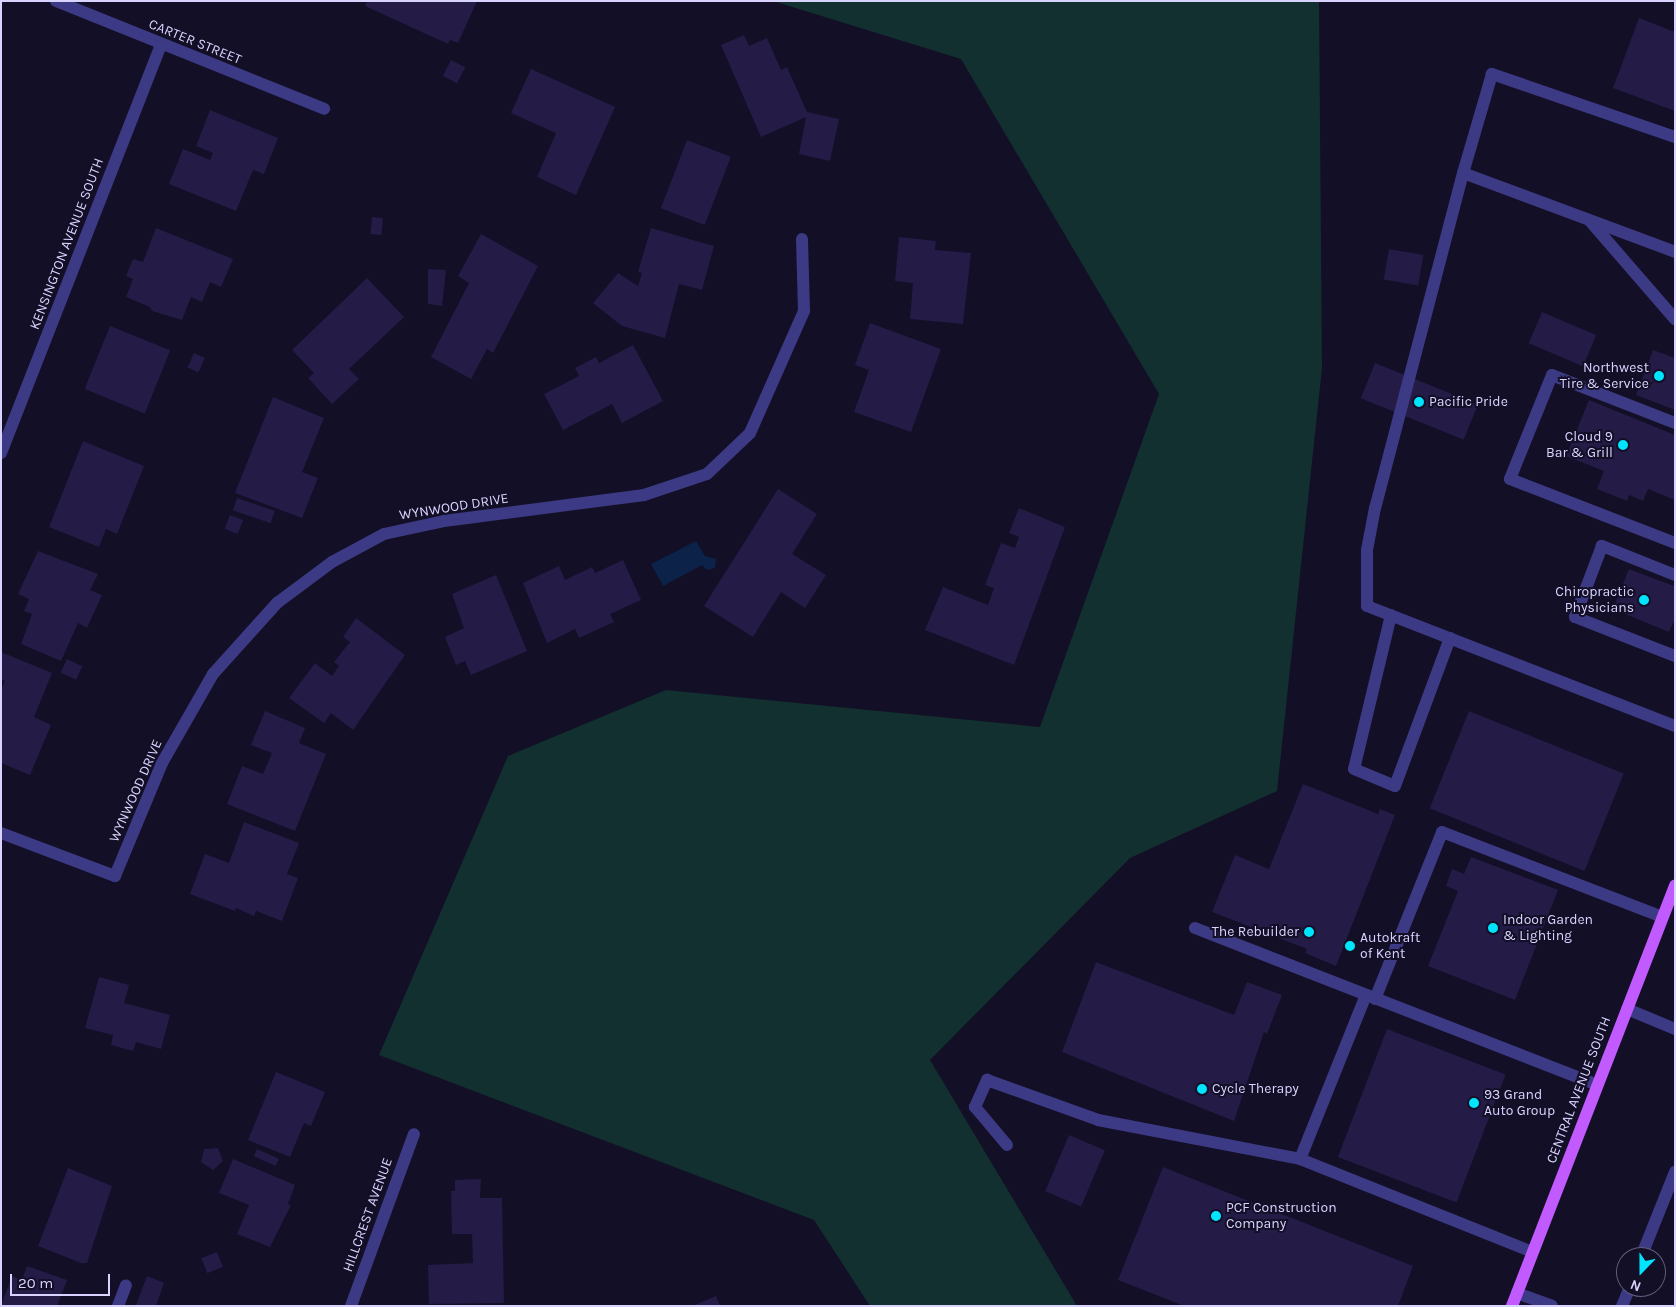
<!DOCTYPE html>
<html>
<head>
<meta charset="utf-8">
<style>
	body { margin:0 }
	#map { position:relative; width:1676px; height:1307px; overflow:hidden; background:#130f26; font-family:Karla,sans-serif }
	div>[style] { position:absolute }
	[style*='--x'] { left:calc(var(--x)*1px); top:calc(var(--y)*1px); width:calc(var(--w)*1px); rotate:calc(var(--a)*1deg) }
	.green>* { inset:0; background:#12302f }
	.water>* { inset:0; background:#0c2248 }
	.building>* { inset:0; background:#241b47; transform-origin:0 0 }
	.minor>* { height:12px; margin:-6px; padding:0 6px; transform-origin:6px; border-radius:6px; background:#3d3a85 }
	.major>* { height:12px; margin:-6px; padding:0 6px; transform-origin:6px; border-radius:6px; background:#c25bff }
	.dots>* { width:14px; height:14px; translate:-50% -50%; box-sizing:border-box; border:2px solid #130f26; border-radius:50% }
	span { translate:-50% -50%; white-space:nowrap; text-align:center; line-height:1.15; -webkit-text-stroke:4px #130f26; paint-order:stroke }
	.street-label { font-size:14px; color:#d9d4ff }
	.poi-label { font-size:14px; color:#d9d4ff }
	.right { translate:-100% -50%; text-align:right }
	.left { translate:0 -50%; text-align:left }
	.frame { position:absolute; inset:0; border:2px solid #d9d4ff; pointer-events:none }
	.north { position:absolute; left:1616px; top:1247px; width:50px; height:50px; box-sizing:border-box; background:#130f26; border:1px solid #625e7d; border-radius:50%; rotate:202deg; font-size:14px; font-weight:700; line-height:20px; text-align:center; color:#d9d4ff }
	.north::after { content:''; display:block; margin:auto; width:18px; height:22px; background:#00e5ff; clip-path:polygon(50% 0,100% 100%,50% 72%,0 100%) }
	.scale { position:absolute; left:10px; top:1274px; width:100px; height:22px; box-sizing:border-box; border:2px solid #d9d4ff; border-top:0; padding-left:6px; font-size:15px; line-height:18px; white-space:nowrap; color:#d9d4ff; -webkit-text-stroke:4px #130f26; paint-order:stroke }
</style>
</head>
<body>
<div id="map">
	<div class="green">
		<div style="clip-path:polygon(773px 1px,1319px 1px,1322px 368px,1277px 791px,1130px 858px,930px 1060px,1077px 1306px,870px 1306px,814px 1220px,379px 1055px,508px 756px,666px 690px,1040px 727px,1159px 394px,961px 59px)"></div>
	</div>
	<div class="water">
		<div style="clip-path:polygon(696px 541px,705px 556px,716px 559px,715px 568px,707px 570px,702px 565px,663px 586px,651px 564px)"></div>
	</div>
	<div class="building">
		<div style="clip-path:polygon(367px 1px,477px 1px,458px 43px,450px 40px,448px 44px,365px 6px)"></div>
		<div style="clip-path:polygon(1639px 18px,1675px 32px,1675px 111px,1613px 88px)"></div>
		<div style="clip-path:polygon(744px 35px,749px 46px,767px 38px,781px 70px,787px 67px,807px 112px,839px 119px,830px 161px,799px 154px,806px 117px,761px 137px,721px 45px)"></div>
		<div style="left:451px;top:60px;width:16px;height:18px;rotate:27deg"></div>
		<div style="clip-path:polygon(531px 69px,615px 107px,576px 195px,537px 177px,556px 133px,511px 113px)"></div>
		<div style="clip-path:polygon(210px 110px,278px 138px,264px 174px,253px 170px,236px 211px,169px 184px,183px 149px,210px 160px,213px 153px,196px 146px)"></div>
		<div style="left:687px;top:140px;width:47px;height:73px;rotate:21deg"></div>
		<div style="left:372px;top:217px;width:11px;height:17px;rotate:5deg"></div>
		<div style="clip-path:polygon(156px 228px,233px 259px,221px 287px,210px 282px,202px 302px,191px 297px,182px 320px,152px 311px,150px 307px,126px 297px,133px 279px,126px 276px,133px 259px,143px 262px)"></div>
		<div style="clip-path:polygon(651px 228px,714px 246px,702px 290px,679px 284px,665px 338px,622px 326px,593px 303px,618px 273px,638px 286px,642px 273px,638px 272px)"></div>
		<div style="clip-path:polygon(481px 234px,538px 266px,493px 353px,487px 349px,471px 379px,431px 357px,469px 283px,458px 276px)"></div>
		<div style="clip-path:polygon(899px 237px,936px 241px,935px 250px,971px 253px,963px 324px,910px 319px,913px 283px,895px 281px)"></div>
		<div style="left:1389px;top:249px;width:35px;height:31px;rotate:10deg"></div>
		<div style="clip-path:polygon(428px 269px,446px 270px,442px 306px,428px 304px)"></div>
		<div style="clip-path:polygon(367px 278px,404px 317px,349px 369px,359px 379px,332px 404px,308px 378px,314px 373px,292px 350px)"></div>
		<div style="left:1542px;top:312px;width:59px;height:34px;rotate:23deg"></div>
		<div style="clip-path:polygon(870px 323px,941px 349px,911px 432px,854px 412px,869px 370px,855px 365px)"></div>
		<div style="left:110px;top:326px;width:65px;height:68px;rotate:22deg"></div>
		<div style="clip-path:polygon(633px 345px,663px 401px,622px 423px,612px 404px,563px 430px,544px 394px,579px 376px,575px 368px,596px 357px,599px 363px)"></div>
		<div style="clip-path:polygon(1653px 350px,1675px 358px,1675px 410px,1636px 395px)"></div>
		<div style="left:194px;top:353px;width:12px;height:16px;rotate:24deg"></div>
		<div style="left:1375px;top:363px;width:111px;height:38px;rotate:22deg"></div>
		<div style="clip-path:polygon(273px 397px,324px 418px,302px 472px,318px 478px,302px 518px,235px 493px)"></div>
		<div style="clip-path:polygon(1589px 400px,1675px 435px,1675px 500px,1648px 489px,1643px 501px,1629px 495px,1627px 501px,1597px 489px,1604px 471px,1566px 456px)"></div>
		<div style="clip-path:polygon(83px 441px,144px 466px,117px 534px,106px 529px,99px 547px,49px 527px)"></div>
		<div style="clip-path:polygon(778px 489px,817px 514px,792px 554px,826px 575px,805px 608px,781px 592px,753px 637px,704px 606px)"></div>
		<div style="left:237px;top:498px;width:40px;height:13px;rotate:19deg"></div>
		<div style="clip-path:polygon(1019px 508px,1065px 527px,1014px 665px,925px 630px,943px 587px,988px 605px,994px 588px,985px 585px,1001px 543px,1015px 548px,1019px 537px,1009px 533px)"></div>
		<div style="left:230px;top:515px;width:14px;height:15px;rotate:21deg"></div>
		<div style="clip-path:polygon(38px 551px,98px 574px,90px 590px,102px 595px,87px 628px,78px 623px,61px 661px,21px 644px,32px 614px,24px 611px,29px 599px,18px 594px)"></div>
		<div style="clip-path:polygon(623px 560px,641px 600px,610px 614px,614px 622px,579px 638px,575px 629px,547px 643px,523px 583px,559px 566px,565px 580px,592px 567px,595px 573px)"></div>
		<div style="clip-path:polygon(1629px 569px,1674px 586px,1675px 618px,1669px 632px,1613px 609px)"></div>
		<div style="clip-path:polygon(496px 575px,527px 651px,471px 675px,465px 661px,456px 665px,445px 637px,464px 628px,452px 594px)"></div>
		<div style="clip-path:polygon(356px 618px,405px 655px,353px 730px,331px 713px,324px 723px,289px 698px,315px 663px,332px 676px,339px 666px,334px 662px,350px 642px,343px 637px)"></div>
		<div style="clip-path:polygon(1px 652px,52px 673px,34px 717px,51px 725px,30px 775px,1px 763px,1px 690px,5px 681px,1px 679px)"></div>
		<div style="left:67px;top:659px;width:17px;height:15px;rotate:25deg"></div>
		<div style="clip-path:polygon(265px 711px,305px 728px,299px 743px,326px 754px,295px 831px,227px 804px,242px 766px,263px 774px,272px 753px,251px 745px)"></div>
		<div style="left:1469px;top:711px;width:167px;height:105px;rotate:22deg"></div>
		<div style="clip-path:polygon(1303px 784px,1378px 814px,1380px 809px,1395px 815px,1336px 966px,1305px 953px,1307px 949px,1212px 912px,1235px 855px,1269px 869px)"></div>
		<div style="clip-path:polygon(244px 822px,299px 843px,287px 874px,298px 878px,282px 921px,256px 911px,254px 916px,236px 908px,235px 911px,190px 894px,205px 854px,229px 863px)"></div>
		<div style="clip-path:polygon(1471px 857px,1558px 890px,1515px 1000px,1428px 966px,1458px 891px,1446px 886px,1452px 869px,1464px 874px)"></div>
		<div style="clip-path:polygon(1096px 962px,1234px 1015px,1247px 982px,1282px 995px,1267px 1034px,1264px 1032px,1234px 1121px,1062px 1052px)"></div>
		<div style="clip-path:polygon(99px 977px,129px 985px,124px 1003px,170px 1015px,161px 1049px,136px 1042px,133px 1051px,111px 1045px,113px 1035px,85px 1028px)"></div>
		<div style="left:1387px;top:1029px;width:127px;height:137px;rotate:21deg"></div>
		<div style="clip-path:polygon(276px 1072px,325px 1092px,311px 1126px,304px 1123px,290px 1157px,248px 1140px)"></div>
		<div style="left:1069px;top:1135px;width:39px;height:61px;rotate:23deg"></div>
		<div style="clip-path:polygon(218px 1148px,223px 1161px,213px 1170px,201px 1162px,204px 1149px)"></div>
		<div style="left:257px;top:1149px;width:24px;height:8px;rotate:24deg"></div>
		<div style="clip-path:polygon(233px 1159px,295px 1185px,288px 1204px,291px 1205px,270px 1247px,237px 1234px,249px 1205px,219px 1193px)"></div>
		<div style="clip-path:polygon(1163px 1167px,1413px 1266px,1398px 1306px,1184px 1306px,1118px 1280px)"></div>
		<div style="clip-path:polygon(68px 1168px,112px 1186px,87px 1263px,81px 1263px,38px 1246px)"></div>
		<div style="clip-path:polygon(481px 1179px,480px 1198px,502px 1198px,504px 1303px,429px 1304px,428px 1265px,473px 1263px,472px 1234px,452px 1234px,451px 1191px,455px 1191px,455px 1180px)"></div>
		<div style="left:217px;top:1252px;width:16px;height:17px;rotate:68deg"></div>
		<div style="clip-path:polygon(27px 1266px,67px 1280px,57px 1306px,1px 1306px,12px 1276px,22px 1280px)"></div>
		<div style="clip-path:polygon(147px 1276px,164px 1283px,156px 1306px,136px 1305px)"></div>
		<div style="clip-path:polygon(716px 1296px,720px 1306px,692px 1306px)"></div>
	</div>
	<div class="minor">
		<div style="--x:56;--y:1;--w:289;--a:21.9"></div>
		<div style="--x:1675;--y:137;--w:194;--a:-161"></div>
		<div style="--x:1492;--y:74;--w:103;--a:106.3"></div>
		<div style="--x:1463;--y:173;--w:226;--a:20.4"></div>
		<div style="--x:1463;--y:173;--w:346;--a:104.7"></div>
		<div style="--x:1375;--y:508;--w:43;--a:100.8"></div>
		<div style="--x:1367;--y:550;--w:56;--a:90"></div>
		<div style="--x:1367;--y:606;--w:331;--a:21.3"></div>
		<div style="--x:1590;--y:221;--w:130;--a:49.1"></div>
		<div style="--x:1675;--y:423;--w:132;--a:-158.7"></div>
		<div style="--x:1552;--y:375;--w:112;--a:112"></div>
		<div style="--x:1510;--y:479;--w:177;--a:21.2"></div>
		<div style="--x:1;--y:453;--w:438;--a:-68.6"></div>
		<div style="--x:1675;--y:575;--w:79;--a:-158.3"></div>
		<div style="--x:1602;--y:546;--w:76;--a:110.8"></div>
		<div style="--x:1575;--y:617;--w:107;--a:21.3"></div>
		<div style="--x:1391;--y:615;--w:158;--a:103.5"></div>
		<div style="--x:1354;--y:769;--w:44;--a:22.5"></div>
		<div style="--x:1395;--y:786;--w:158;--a:-69.6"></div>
		<div style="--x:1;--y:833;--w:122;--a:20.7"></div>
		<div style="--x:115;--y:876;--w:122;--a:-67.4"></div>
		<div style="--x:162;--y:763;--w:103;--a:-60.2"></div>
		<div style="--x:213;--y:674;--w:96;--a:-48"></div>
		<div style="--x:277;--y:603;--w:69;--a:-36.7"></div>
		<div style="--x:332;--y:562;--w:59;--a:-28.3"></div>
		<div style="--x:384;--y:534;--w:61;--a:-12.2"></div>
		<div style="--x:444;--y:521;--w:202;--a:-7.4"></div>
		<div style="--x:644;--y:495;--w:66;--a:-18.4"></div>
		<div style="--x:707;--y:474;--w:59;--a:-43.6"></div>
		<div style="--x:750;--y:433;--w:133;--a:-66.1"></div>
		<div style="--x:804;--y:311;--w:72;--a:-91.6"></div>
		<div style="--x:1195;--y:928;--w:432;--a:21.3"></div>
		<div style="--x:1366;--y:995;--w:177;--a:111.9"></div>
		<div style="--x:1300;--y:1159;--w:250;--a:21.8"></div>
		<div style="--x:1375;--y:999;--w:180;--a:-68.1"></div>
		<div style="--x:1442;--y:832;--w:236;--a:21.1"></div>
		<div style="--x:1627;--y:1009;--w:52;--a:22.6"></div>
		<div style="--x:1007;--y:1145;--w:50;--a:-130.1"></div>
		<div style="--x:975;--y:1107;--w:30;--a:-66"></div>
		<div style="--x:987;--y:1080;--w:118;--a:19.8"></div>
		<div style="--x:1098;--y:1120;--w:206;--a:10.9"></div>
		<div style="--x:1641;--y:1257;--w:92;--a:-68.2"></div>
		<div style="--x:1517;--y:1293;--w:37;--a:20"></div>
		<div style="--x:118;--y:1306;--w:22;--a:-69"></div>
		<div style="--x:351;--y:1306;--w:183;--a:-69.9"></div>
		<div style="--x:1622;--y:1306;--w:21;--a:-67"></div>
	</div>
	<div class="major">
		<div style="--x:1512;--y:1306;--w:451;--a:-68.8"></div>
	</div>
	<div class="dots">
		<div style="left:1659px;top:376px;background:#00e5ff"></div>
		<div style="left:1419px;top:402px;background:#00e5ff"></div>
		<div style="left:1623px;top:445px;background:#00e5ff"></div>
		<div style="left:1644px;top:600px;background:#00e5ff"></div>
		<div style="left:1493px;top:928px;background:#00e5ff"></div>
		<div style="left:1309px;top:932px;background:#00e5ff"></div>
		<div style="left:1350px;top:946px;background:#00e5ff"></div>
		<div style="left:1202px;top:1089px;background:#00e5ff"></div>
		<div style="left:1474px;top:1103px;background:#00e5ff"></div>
		<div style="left:1216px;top:1216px;background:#00e5ff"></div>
	</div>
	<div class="street-label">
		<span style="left:195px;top:42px;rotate:22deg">CARTER STREET</span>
		<span style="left:67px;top:244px;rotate:-69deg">KENSINGTON AVENUE SOUTH</span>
		<span style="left:454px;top:507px;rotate:-9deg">WYNWOOD DRIVE</span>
		<span style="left:136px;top:791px;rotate:-66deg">WYNWOOD DRIVE</span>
		<span style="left:1579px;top:1090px;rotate:-69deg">CENTRAL AVENUE SOUTH</span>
		<span style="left:368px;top:1215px;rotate:-70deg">HILLCREST AVENUE</span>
	</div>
	<div class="poi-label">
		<span class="right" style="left:1649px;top:376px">Northwest<br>Tire &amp; Service</span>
		<span class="left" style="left:1429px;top:402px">Pacific Pride</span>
		<span class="right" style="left:1613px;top:445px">Cloud 9<br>Bar &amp; Grill</span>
		<span class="right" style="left:1634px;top:600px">Chiropractic<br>Physicians</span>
		<span class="left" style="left:1503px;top:928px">Indoor Garden<br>&amp; Lighting</span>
		<span class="right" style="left:1299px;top:932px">The Rebuilder</span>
		<span class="left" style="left:1360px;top:946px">Autokraft<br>of Kent</span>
		<span class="left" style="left:1212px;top:1089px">Cycle Therapy</span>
		<span class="left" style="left:1484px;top:1103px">93 Grand<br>Auto Group</span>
		<span class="left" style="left:1226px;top:1216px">PCF Construction<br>Company</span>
	</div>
	<div class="frame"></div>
	<div class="north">N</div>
	<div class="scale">20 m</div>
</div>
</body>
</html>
